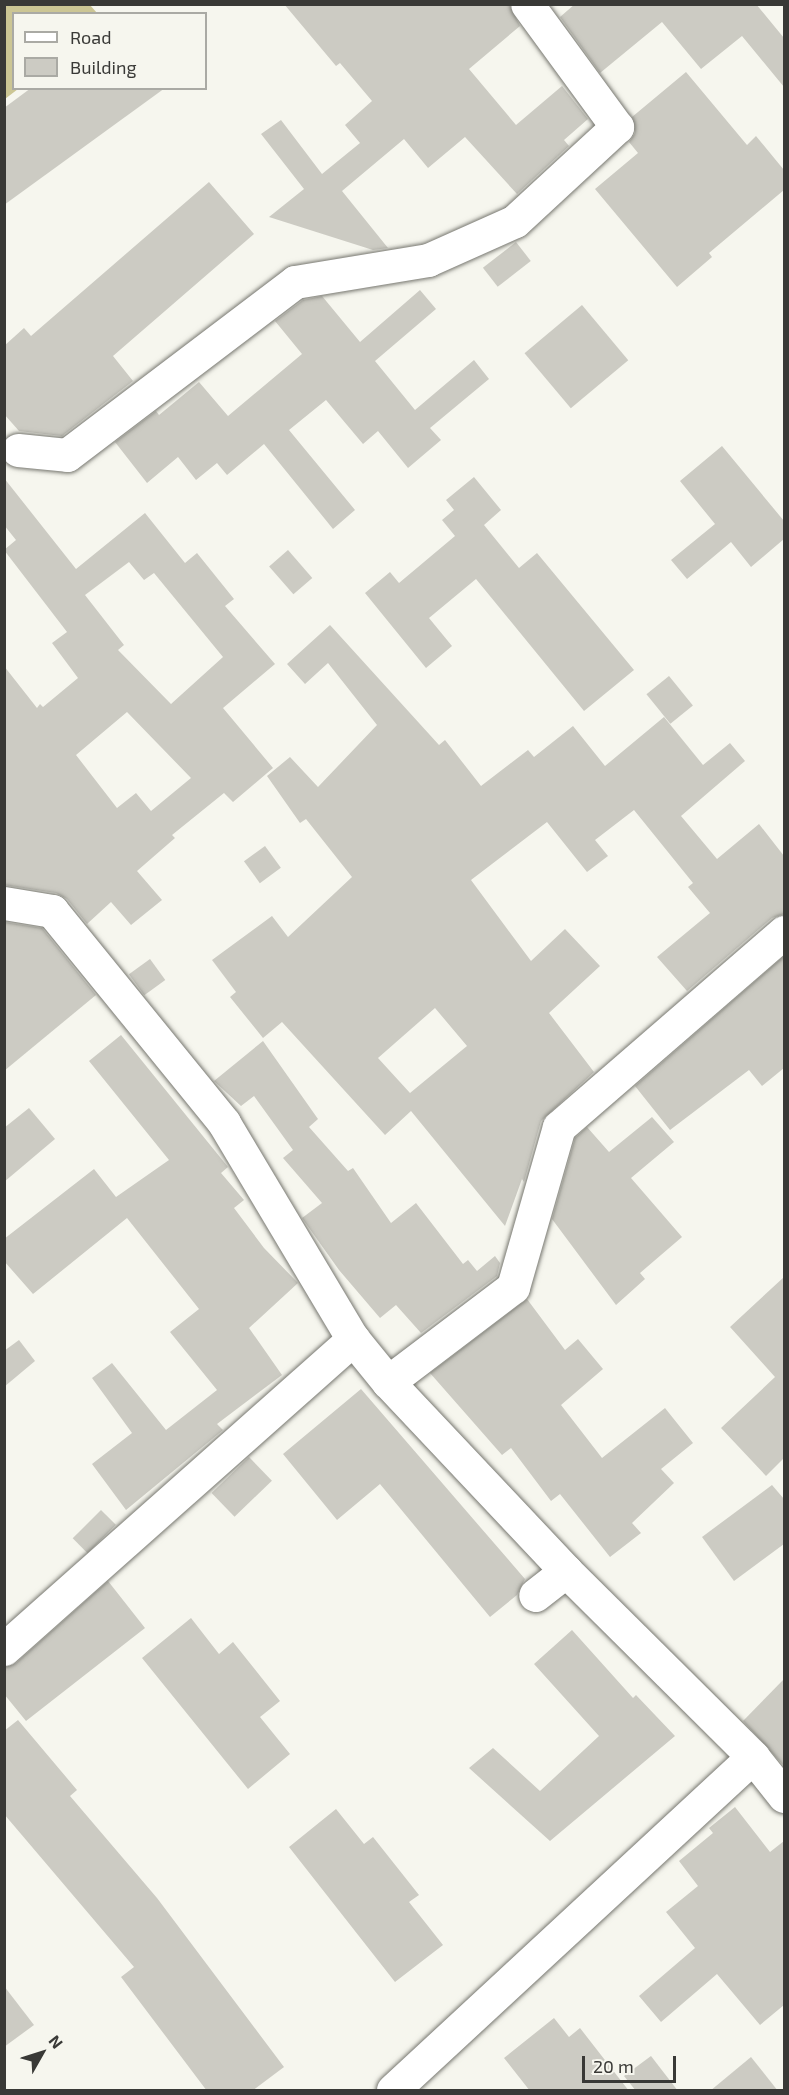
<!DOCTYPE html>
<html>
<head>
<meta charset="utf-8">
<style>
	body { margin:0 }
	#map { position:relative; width:789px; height:2095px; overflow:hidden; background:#f6f6ee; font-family:"Exo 2",sans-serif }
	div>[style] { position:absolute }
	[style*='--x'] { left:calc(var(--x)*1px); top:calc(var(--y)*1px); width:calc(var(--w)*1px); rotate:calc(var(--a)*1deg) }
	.green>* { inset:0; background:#ccc694 }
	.building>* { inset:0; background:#cccbc3; transform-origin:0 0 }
	.roads { filter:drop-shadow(0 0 2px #777770) drop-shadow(0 0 2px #777770) }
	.minor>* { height:33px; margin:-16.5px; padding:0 16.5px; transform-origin:16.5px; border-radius:16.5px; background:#fff }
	span { translate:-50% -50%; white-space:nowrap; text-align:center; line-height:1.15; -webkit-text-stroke:6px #f6f6ee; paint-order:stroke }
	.frame { position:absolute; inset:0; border:6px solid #393936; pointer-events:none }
	.legend { position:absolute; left:12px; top:12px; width:195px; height:78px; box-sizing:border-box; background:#f6f6ee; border:2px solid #aaaaa4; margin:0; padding:8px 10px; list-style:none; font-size:18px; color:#393936 }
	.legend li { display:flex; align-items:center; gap:12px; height:30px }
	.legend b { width:30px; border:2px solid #aaaaa4 }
	.north { position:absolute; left:12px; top:2023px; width:60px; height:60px; -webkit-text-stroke:4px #f6f6ee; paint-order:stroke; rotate:51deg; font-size:16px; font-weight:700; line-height:24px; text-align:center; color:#393936 }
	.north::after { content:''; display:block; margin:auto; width:21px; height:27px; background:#393936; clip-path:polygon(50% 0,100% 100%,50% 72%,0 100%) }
	.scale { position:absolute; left:582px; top:2056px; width:94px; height:27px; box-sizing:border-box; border:3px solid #393936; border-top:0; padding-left:8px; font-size:18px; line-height:21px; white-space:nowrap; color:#393936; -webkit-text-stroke:4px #f6f6ee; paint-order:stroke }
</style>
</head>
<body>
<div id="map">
	<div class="green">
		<div style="clip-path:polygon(5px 4px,90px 5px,97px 13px,14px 14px,14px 88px,18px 89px,5px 99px)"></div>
	</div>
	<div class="building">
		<div style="clip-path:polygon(284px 4px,509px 4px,520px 26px,469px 69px,516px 125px,562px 86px,588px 119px,564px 140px,569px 146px,517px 194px,465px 137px,428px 168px,404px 139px,342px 191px,388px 248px,373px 250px,269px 217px,304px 189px,261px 134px,281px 120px,322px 174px,360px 143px,345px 125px,372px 101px,340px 63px,336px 66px)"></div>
		<div style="clip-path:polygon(575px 4px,756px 4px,784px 38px,784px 87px,742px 36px,701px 69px,662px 22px,600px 73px,560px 17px)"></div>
		<div style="clip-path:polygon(686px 72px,747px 145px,756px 136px,784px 170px,784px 190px,709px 253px,712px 257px,677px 287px,595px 189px,638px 153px,629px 142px,635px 133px,632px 117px)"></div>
		<div style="clip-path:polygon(31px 88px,165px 88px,4px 205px,4px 108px)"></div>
		<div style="clip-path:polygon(209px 182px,254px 234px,113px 356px,133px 381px,62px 436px,19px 431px,4px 414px,4px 346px,24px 328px,31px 336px)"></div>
		<div style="left:516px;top:242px;width:24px;height:42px;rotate:52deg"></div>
		<div style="clip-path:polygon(420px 290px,436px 309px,375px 361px,415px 410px,474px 360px,489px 379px,430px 428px,441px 440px,408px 468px,378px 431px,363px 444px,326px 400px,289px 430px,355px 510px,333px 529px,264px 444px,227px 475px,217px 463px,196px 480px,178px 457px,147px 483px,115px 442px,156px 411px,159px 415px,199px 382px,228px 416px,302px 354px,275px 321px,303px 300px,322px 296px,360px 342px)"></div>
		<div style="left:582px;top:305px;width:72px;height:75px;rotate:50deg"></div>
		<div style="clip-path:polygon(722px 446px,784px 521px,784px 539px,751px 567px,731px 542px,687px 579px,671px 560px,715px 524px,680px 481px)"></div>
		<div style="clip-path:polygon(474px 477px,501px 510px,484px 525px,519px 568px,537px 553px,634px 670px,584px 711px,476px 579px,429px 618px,452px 646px,426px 668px,365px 593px,390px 572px,399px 583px,455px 536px,442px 520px,454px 510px,446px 500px)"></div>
		<div style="clip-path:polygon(evenodd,4px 478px,76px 569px,145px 513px,185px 563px,197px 553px,234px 599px,225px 606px,275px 664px,223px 708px,273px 768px,233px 802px,224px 793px,172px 835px,175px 838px,137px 871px,162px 900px,131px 925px,111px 902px,87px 924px,67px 899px,56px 893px,4px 885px,4px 666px,37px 708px,40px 704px,43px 707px,78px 678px,52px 643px,67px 632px,4px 550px,16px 540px,4px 525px,4px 478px,129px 562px,144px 580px,154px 573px,223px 657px,171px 704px,118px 650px,124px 645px,85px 595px,129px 562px,4px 478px,127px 712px,191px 778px,151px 811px,136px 793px,117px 808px,76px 755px,127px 712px)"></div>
		<div style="left:288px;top:550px;width:37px;height:25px;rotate:49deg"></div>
		<div style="clip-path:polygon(evenodd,330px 625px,439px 745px,445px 740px,481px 786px,528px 750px,534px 757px,573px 726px,605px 766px,664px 717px,703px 765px,730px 743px,745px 761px,681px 816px,717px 859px,759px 824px,784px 856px,784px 914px,772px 918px,687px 991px,657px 957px,710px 913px,688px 887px,693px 883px,634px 810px,595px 840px,608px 856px,587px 872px,547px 822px,471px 880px,531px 961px,565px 929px,600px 966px,549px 1013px,594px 1072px,541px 1121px,524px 1182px,522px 1179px,505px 1226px,411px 1111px,385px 1135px,282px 1022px,263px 1038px,230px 997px,236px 992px,212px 960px,272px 916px,288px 937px,352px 877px,306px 819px,300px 823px,267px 776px,290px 757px,318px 787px,377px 725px,328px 663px,305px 684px,287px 664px,330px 625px,435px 1008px,467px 1046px,410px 1093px,378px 1058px,435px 1008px)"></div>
		<div style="left:669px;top:676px;width:38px;height:29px;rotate:51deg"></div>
		<div style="left:265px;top:846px;width:27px;height:26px;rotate:54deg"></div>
		<div style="clip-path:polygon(4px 922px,42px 928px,96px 995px,4px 1071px)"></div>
		<div style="clip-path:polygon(784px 956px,784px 1068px,762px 1086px,749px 1070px,670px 1130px,635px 1086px)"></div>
		<div style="left:150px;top:959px;width:26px;height:26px;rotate:54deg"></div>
		<div style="clip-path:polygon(121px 1035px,228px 1167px,221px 1173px,244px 1200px,234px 1208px,264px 1248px,298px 1283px,249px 1328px,282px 1375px,217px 1424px,223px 1430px,126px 1510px,92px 1464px,132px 1433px,92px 1378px,112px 1363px,166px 1430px,217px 1390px,170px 1332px,199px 1309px,127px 1218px,33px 1294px,4px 1261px,4px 1239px,94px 1169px,116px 1197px,169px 1160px,89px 1061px)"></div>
		<div style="clip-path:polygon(263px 1041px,318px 1119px,309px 1127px,348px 1171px,353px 1168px,391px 1223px,416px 1203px,463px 1264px,468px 1260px,477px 1271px,495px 1256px,500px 1263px,497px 1276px,421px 1333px,396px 1305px,380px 1318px,339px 1270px,302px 1218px,322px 1203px,283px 1158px,293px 1150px,254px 1096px,241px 1106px,214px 1081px)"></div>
		<div style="clip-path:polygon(29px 1108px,55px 1139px,4px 1182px,4px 1128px)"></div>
		<div style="clip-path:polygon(652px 1117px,674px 1142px,631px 1178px,682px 1237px,640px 1273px,645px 1279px,616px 1305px,552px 1219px,575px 1138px,587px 1127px,609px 1152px)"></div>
		<div style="clip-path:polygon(784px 1277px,784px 1458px,766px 1476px,721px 1428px,775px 1377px,730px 1327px)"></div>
		<div style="clip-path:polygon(527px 1299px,565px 1350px,578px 1339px,603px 1369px,561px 1405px,602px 1458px,665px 1408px,693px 1443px,661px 1469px,674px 1483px,632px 1523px,641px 1533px,610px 1557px,560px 1494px,551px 1501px,511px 1448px,502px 1455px,430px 1373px)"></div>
		<div style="clip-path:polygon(19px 1340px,35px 1361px,4px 1387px,4px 1351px)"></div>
		<div style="clip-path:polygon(361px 1389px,525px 1579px,517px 1595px,490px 1617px,380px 1484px,337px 1520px,283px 1454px)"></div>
		<div style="left:249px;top:1457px;width:33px;height:52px;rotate:46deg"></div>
		<div style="clip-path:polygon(772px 1485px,784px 1499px,784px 1544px,734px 1581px,702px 1537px)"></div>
		<div style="left:101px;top:1510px;width:21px;height:40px;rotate:45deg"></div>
		<div style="clip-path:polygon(108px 1581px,145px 1628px,26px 1721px,4px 1694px,4px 1667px,16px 1663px)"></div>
		<div style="clip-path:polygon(191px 1618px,219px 1654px,233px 1642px,280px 1701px,260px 1717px,290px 1754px,248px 1789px,142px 1658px)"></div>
		<div style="clip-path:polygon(572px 1630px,633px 1698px,636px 1695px,675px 1736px,550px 1841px,469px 1768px,493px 1748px,540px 1791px,599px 1736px,534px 1664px)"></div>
		<div style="clip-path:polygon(784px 1679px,784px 1766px,743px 1721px)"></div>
		<div style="clip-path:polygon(18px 1720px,77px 1790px,70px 1796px,157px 1898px,284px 2067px,252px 2091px,207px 2091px,121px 1977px,134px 1967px,4px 1814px,4px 1731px)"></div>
		<div style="clip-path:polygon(735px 1807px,770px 1852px,784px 1841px,784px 2005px,760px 2025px,717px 1974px,661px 2022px,639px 1996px,695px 1948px,666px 1912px,698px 1886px,679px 1861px,713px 1833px,709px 1828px)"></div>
		<div style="clip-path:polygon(336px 1809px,364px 1844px,373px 1837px,419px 1895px,409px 1902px,443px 1945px,395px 1982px,289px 1847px)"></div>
		<div style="clip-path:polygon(4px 1986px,34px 2025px,4px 2047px)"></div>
		<div style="clip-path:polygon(554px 2018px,569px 2037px,580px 2028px,629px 2091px,530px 2091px,504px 2058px)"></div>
		<div style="clip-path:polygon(651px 2056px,678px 2091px,636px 2091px,624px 2076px)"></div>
		<div style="clip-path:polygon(751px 2057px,778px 2091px,710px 2091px)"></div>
	</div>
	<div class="roads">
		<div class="minor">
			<div style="--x:18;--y:450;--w:49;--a:5.8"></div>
			<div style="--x:67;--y:455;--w:286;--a:-37.2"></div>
			<div style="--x:295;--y:282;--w:135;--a:-9.4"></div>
			<div style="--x:428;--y:260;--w:95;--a:-24.1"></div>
			<div style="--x:515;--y:221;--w:139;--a:-42.7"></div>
			<div style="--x:617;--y:127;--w:152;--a:-126.2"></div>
			<div style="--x:4;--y:903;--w:49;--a:9.5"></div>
			<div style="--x:52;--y:911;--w:273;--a:50.9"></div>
			<div style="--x:224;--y:1123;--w:252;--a:59.2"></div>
			<div style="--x:353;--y:1339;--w:55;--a:50.9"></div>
			<div style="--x:388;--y:1382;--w:260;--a:46.7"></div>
			<div style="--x:566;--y:1571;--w:39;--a:142"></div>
			<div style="--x:388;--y:1382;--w:157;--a:-37.2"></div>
			<div style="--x:513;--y:1287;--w:166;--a:-74"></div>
			<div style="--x:559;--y:1127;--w:298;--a:-40.9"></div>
			<div style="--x:566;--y:1571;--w:264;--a:44.8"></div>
			<div style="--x:753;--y:1757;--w:50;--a:51.5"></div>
			<div style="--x:4;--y:1649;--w:467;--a:-41.6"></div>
			<div style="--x:393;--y:2090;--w:490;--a:-42.8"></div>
		</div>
	</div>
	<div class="frame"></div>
	<ul class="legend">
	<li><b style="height:8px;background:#fff"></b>Road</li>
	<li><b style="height:16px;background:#cccbc3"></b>Building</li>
	</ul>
	<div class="north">N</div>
	<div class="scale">20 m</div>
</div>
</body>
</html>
